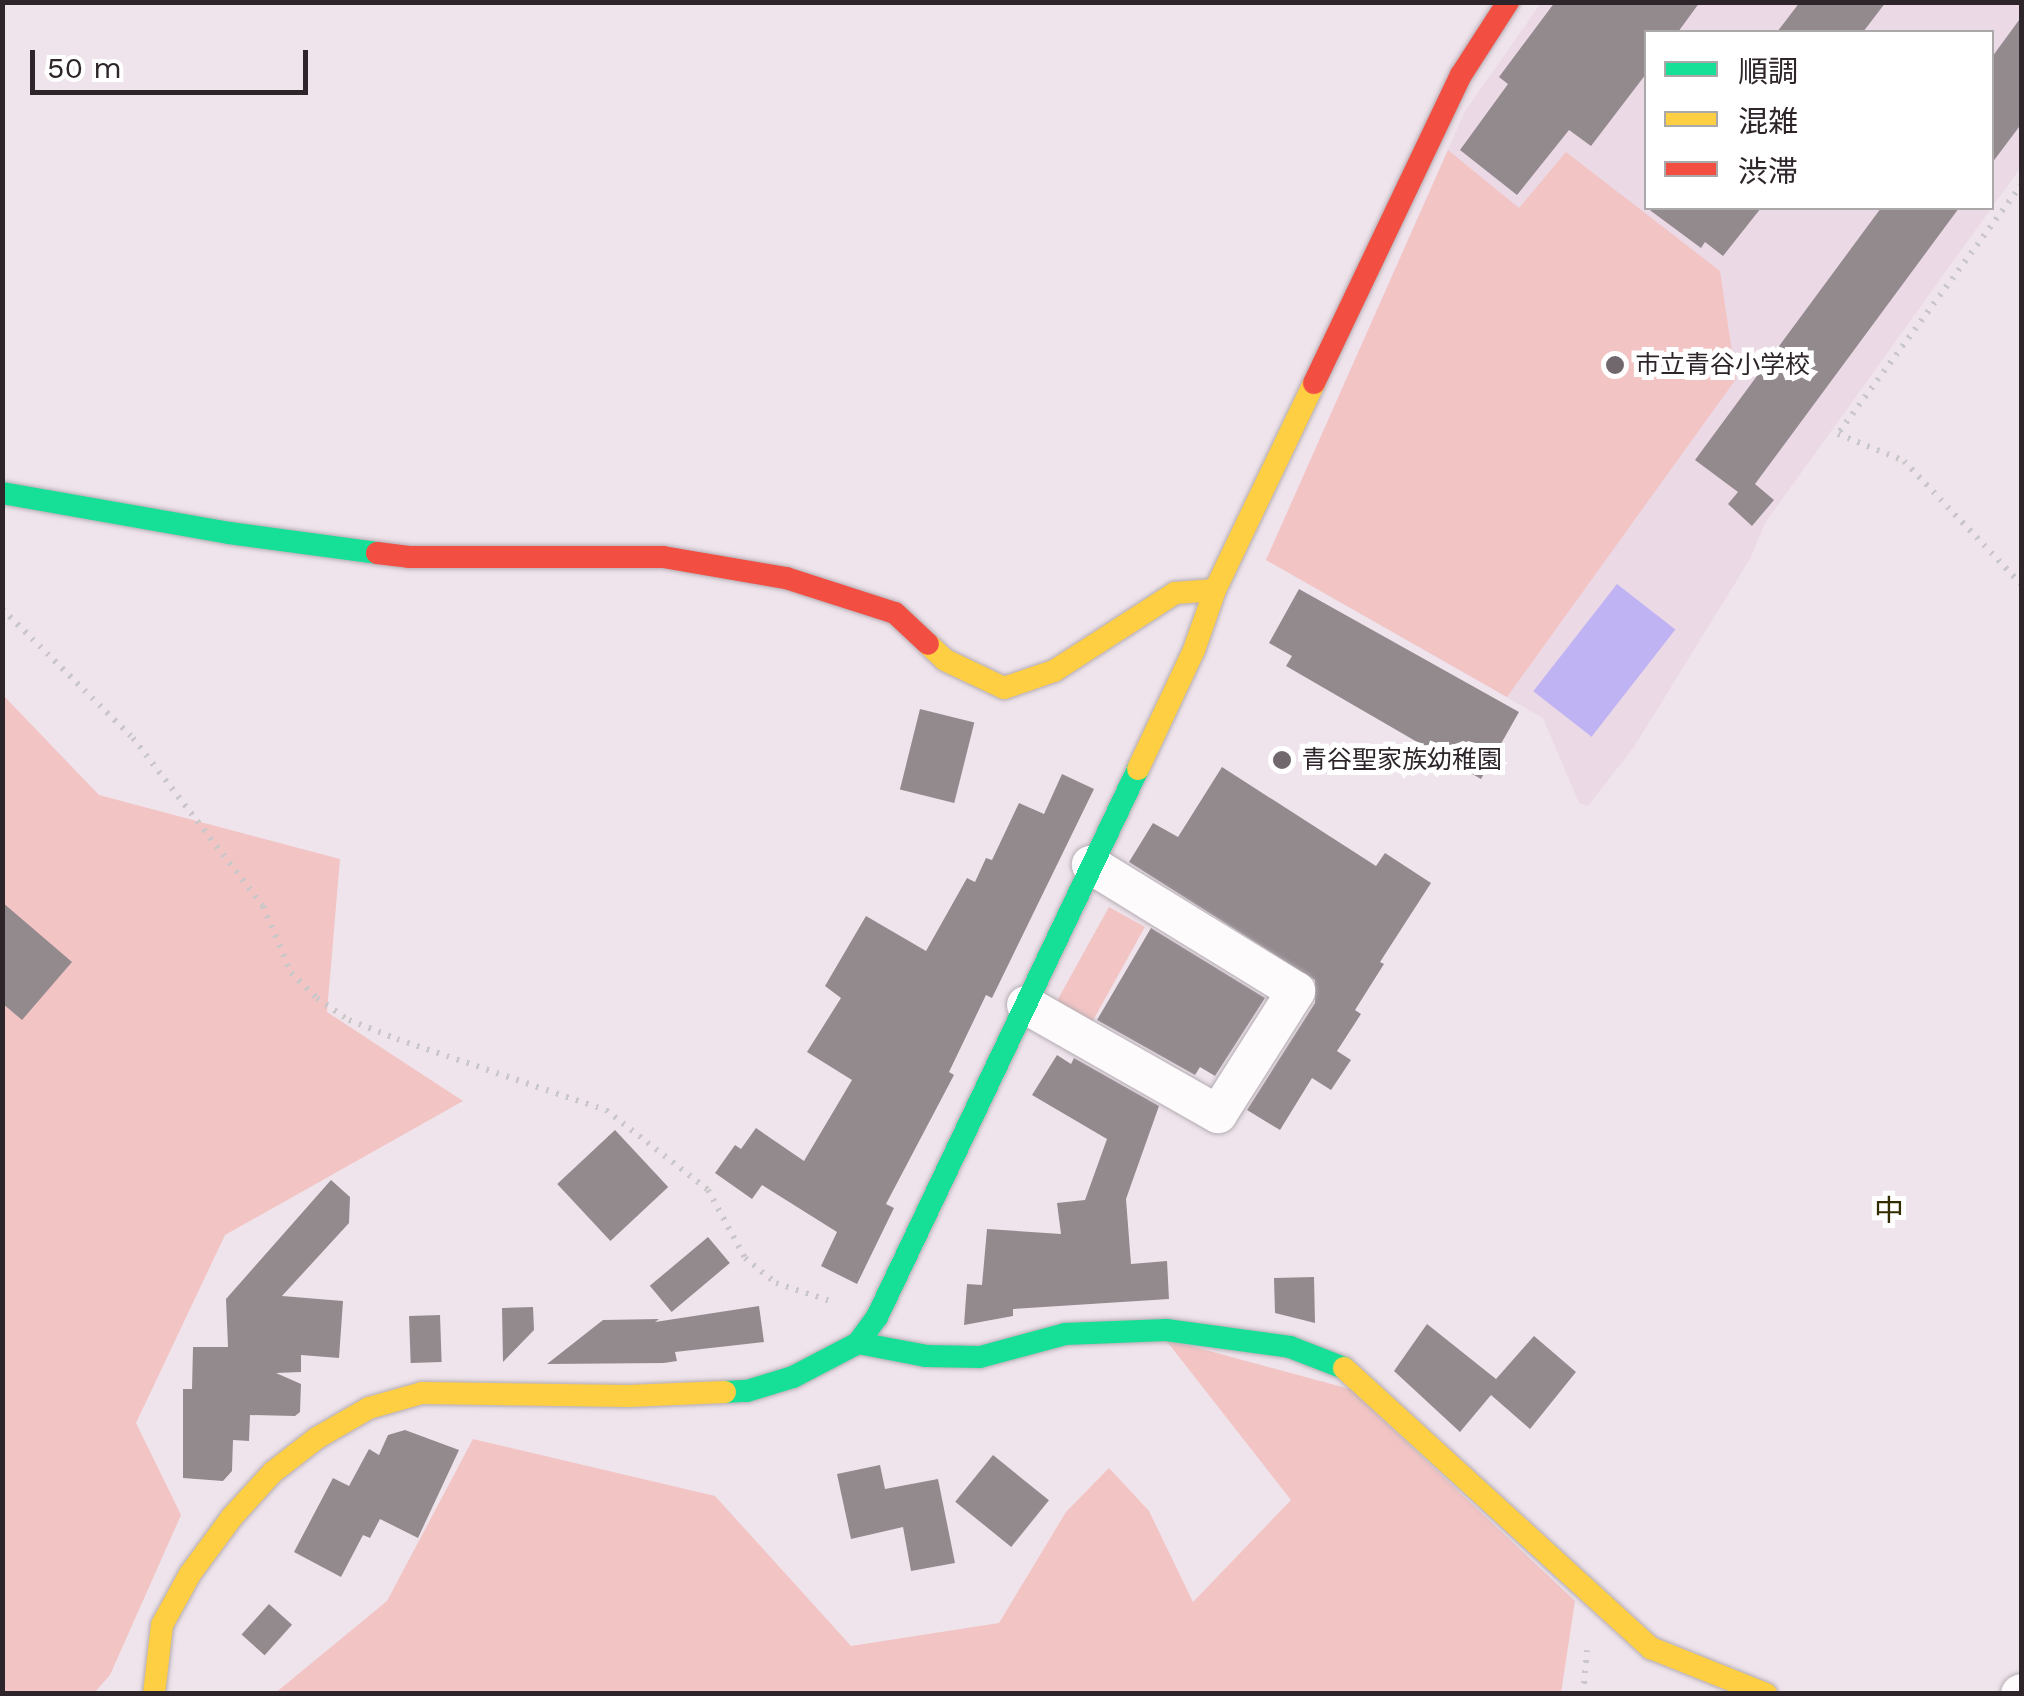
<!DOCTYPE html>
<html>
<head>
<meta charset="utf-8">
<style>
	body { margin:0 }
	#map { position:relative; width:2024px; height:1696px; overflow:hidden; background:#efe4ec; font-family:"Work Sans","Noto Sans JP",sans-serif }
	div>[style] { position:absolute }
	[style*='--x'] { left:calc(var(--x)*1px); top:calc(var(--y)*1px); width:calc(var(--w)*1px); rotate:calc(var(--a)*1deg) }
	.built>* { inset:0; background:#ecd9e6 }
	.green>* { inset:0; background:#f2c4c4; transform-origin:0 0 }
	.water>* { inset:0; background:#bfb3f3; transform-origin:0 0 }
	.building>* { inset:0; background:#938a8e; transform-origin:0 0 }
	.path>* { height:6px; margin-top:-3px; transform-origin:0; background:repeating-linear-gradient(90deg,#cac7c9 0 2.5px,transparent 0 10.5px) }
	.roads { filter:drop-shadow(0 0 2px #b4acb2) drop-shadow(0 0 2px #b4acb2) }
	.street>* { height:38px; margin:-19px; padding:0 19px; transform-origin:19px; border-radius:19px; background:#fdfbfc }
	.fast>* { height:22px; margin:-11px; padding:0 11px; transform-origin:11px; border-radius:11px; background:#16e098 }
	.slow>* { height:22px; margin:-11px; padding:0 11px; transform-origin:11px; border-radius:11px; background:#ffcf43 }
	.jam>* { height:22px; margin:-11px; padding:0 11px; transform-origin:11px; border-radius:11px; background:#f24e42 }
	.dots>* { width:28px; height:28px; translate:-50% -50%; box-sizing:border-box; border:5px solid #fff; border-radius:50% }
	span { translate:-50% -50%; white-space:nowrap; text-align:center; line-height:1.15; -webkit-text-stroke:10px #fff; paint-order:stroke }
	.poi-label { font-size:25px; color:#2d252a }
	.left { translate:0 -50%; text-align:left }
	.quarter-label { font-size:30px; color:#332b00 }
	.frame { position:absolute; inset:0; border:5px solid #2d252a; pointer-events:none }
	.legend { position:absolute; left:1644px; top:30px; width:350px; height:180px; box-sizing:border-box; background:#fff; border:2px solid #aba8aa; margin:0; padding:12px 18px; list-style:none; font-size:30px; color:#2d252a }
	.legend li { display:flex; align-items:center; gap:20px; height:50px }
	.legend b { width:50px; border:2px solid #aba8aa }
	.scale { position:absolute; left:30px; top:50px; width:278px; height:45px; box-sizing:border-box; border:5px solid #2d252a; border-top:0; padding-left:12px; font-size:30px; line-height:35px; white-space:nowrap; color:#2d252a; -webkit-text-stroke:8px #fff; paint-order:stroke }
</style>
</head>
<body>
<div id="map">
	<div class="built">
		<div style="clip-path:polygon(evenodd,1541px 3px,2021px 3px,2021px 167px,1765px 523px,1750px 559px,1634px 747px,1588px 806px,1579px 803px,1543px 718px,1266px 560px,1465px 111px,1541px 3px,1646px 32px,1992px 32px,1992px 208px,1646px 208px,1646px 32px)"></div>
	</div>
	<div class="green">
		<div style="clip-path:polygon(1448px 150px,1519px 208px,1566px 152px,1720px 271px,1736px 379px,1507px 697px,1266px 560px)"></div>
		<div style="clip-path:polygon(2px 694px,99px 795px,340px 859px,327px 1012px,463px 1101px,225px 1235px,136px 1423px,181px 1515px,110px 1675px,94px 1693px,3px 1693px)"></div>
		<div style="left:1109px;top:907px;width:41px;height:110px;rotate:29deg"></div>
		<div style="clip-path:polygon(1165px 1339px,1350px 1389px,1575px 1601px,1561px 1693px,274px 1694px,387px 1601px,473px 1439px,715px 1496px,851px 1646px,999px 1623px,1066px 1512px,1109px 1468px,1149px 1511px,1193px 1602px,1291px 1500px)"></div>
	</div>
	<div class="water">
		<div style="left:1617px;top:584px;width:74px;height:136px;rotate:38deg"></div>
	</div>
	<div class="building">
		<div style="clip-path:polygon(1555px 2px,1700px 2px,1678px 32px,1646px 32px,1646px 74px,1591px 146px,1569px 130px,1517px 195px,1460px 150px,1508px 84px,1499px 77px)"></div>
		<div style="clip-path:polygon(1800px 2px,1886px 2px,1863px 32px,1777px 32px)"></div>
		<div style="clip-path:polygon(2022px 16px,2022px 123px,1992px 163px,1992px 57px)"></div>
		<div style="clip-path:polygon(1647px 208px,1761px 208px,1723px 256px,1705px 242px,1701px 248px)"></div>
		<div style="clip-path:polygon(1881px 208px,1959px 208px,1755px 484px,1774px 500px,1752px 526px,1728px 504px,1738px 492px,1695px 460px)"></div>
		<div style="clip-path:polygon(1299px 589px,1519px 712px,1481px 779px,1286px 666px,1292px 656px,1269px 643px)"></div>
		<div style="left:920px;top:709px;width:56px;height:83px;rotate:14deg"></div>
		<div style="clip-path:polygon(1222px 767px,1376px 866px,1385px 853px,1431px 883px,1380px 962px,1384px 964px,1355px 1010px,1361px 1014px,1337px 1051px,1351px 1060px,1331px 1090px,1312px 1078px,1280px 1130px,1247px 1110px,1315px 1003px,1315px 980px,1129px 862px,1153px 823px,1178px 837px)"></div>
		<div style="clip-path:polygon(1062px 774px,1094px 789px,992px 998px,986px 995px,949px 1072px,954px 1075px,886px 1204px,894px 1208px,857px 1284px,821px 1266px,837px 1232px,762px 1185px,752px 1199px,715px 1173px,735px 1145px,741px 1149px,756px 1128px,804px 1161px,852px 1080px,807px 1052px,841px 998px,825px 986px,866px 916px,926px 951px,967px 878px,975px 882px,986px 858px,992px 860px,1019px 803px,1044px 814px)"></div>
		<div style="clip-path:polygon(2px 902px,72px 962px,22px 1020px,2px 1003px)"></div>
		<div style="clip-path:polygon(1151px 928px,1265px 998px,1215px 1076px,1200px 1067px,1195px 1075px,1097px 1020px)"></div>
		<div style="clip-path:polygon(1057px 1055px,1071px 1064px,1074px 1058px,1159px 1106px,1126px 1199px,1131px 1264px,1167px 1261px,1169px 1299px,1013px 1309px,1013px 1316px,964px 1325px,967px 1284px,982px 1285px,987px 1229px,1061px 1234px,1057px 1203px,1085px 1200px,1107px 1139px,1032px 1095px)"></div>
		<div style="left:615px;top:1130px;width:78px;height:79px;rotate:47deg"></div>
		<div style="clip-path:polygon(331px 1180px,350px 1197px,349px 1223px,282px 1296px,343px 1301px,339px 1358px,301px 1355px,301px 1372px,276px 1373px,301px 1384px,300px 1412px,295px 1416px,250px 1415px,249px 1441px,233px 1440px,232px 1471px,223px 1481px,183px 1478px,183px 1389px,192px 1389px,193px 1347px,228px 1347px,226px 1299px)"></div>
		<div style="left:708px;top:1237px;width:34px;height:76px;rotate:50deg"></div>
		<div style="clip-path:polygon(1314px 1277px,1315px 1323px,1275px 1313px,1274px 1278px)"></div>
		<div style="clip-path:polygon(759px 1306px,764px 1342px,675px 1352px,677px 1361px,664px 1363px,547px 1364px,603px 1320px,659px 1319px,655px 1322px)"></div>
		<div style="clip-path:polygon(533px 1307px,534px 1330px,503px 1362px,502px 1308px)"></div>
		<div style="left:440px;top:1315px;width:47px;height:31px;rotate:88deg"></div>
		<div style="clip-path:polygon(1427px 1324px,1496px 1379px,1534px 1336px,1576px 1372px,1530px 1429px,1491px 1395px,1460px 1432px,1394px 1371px)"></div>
		<div style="clip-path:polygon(405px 1430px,459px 1450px,418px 1538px,380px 1519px,370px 1538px,363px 1535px,341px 1577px,294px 1552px,333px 1478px,349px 1486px,369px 1449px,379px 1455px,388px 1435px)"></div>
		<div style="left:993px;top:1455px;width:72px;height:60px;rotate:39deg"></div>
		<div style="clip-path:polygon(880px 1465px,885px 1489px,938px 1479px,955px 1563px,911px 1571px,903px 1527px,851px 1539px,837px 1474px)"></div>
		<div style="left:269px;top:1604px;width:31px;height:41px;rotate:42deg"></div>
	</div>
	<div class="path">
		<div style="--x:2022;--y:184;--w:310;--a:126.4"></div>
		<div style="--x:1838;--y:434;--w:71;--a:22.2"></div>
		<div style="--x:1904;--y:461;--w:171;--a:46.4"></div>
		<div style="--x:2;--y:609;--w:184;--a:44.6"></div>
		<div style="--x:133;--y:738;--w:212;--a:52.3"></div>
		<div style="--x:263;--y:906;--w:73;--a:67.3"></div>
		<div style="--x:291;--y:973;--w:36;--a:44"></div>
		<div style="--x:317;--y:998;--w:39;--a:35"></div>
		<div style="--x:349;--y:1020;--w:52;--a:21.6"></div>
		<div style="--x:397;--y:1039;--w:221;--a:18.8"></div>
		<div style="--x:606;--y:1110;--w:130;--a:38.1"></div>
		<div style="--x:708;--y:1190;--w:77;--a:61.4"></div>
		<div style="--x:745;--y:1258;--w:40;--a:39"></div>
		<div style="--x:776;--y:1283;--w:60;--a:18.4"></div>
		<div style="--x:1583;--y:1694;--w:44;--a:-84.8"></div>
	</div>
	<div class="roads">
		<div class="street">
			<div style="--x:1026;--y:1005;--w:221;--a:29.6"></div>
			<div style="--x:1218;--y:1114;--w:146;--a:-57.6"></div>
			<div style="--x:1296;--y:991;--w:241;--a:-148.4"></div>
			<div style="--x:2020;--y:1694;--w:2;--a:-27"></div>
		</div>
		<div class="fast">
			<div style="--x:2;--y:493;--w:230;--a:10"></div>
			<div style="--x:229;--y:533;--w:149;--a:7.7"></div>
			<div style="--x:858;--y:1343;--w:69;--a:10.8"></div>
			<div style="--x:926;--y:1356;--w:54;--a:1.1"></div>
			<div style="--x:980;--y:1357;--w:88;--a:-15.1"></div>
			<div style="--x:1065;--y:1334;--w:101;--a:-2.3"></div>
			<div style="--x:1166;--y:1330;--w:125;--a:7.8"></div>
			<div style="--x:1290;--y:1347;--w:58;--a:21.3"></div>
			<div style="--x:725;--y:1392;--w:22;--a:-3"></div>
			<div style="--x:747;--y:1391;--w:48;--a:-16.9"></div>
			<div style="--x:793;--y:1377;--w:73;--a:-27.6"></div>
			<div style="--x:858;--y:1343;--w:32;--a:-54"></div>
			<div style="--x:877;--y:1317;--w:607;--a:-64.53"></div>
		</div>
		<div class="slow">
			<div style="--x:928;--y:644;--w:23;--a:43"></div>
			<div style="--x:945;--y:660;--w:65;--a:25.4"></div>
			<div style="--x:1004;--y:688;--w:53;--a:-18.8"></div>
			<div style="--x:1054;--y:671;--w:144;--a:-32.8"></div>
			<div style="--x:1175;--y:593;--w:40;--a:-4.3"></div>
			<div style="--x:1138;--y:769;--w:132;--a:-64.8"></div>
			<div style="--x:1194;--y:650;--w:64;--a:-70.7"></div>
			<div style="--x:1215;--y:590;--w:229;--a:-64.4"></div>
			<div style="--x:1344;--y:1368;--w:416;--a:42.4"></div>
			<div style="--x:1651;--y:1648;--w:124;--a:21.8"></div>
			<div style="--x:154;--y:1694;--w:69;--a:-83.4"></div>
			<div style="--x:162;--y:1625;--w:58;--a:-61.2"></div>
			<div style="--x:190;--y:1574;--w:71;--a:-53.6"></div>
			<div style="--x:232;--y:1517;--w:61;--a:-47.7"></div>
			<div style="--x:273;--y:1472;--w:56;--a:-37.7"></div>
			<div style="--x:317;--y:1438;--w:60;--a:-30"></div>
			<div style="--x:369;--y:1408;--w:55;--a:-15.8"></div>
			<div style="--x:422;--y:1393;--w:206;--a:0.8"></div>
			<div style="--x:628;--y:1396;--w:97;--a:-2.4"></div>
		</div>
		<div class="jam">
			<div style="--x:1314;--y:383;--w:341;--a:-64.5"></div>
			<div style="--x:1461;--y:75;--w:87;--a:-57.2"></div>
			<div style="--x:377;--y:553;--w:32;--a:7"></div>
			<div style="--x:409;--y:557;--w:254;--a:0"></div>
			<div style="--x:663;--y:557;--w:125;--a:9.7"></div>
			<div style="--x:786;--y:578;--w:114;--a:17.8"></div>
			<div style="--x:895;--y:613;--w:45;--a:43.2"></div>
		</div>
	</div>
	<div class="dots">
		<div style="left:1615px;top:365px;background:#71686e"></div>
		<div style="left:1282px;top:760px;background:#71686e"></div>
	</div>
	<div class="poi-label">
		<span class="left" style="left:1635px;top:365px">市立青谷小学校</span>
		<span class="left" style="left:1302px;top:760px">青谷聖家族幼稚園</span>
	</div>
	<div class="quarter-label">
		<span style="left:1889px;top:1211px">中</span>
	</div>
	<div class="frame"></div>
	<ul class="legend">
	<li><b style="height:12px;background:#16e098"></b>順調</li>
	<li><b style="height:12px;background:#ffcf43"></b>混雑</li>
	<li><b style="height:12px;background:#f24e42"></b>渋滞</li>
	</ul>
	<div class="scale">50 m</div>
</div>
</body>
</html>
